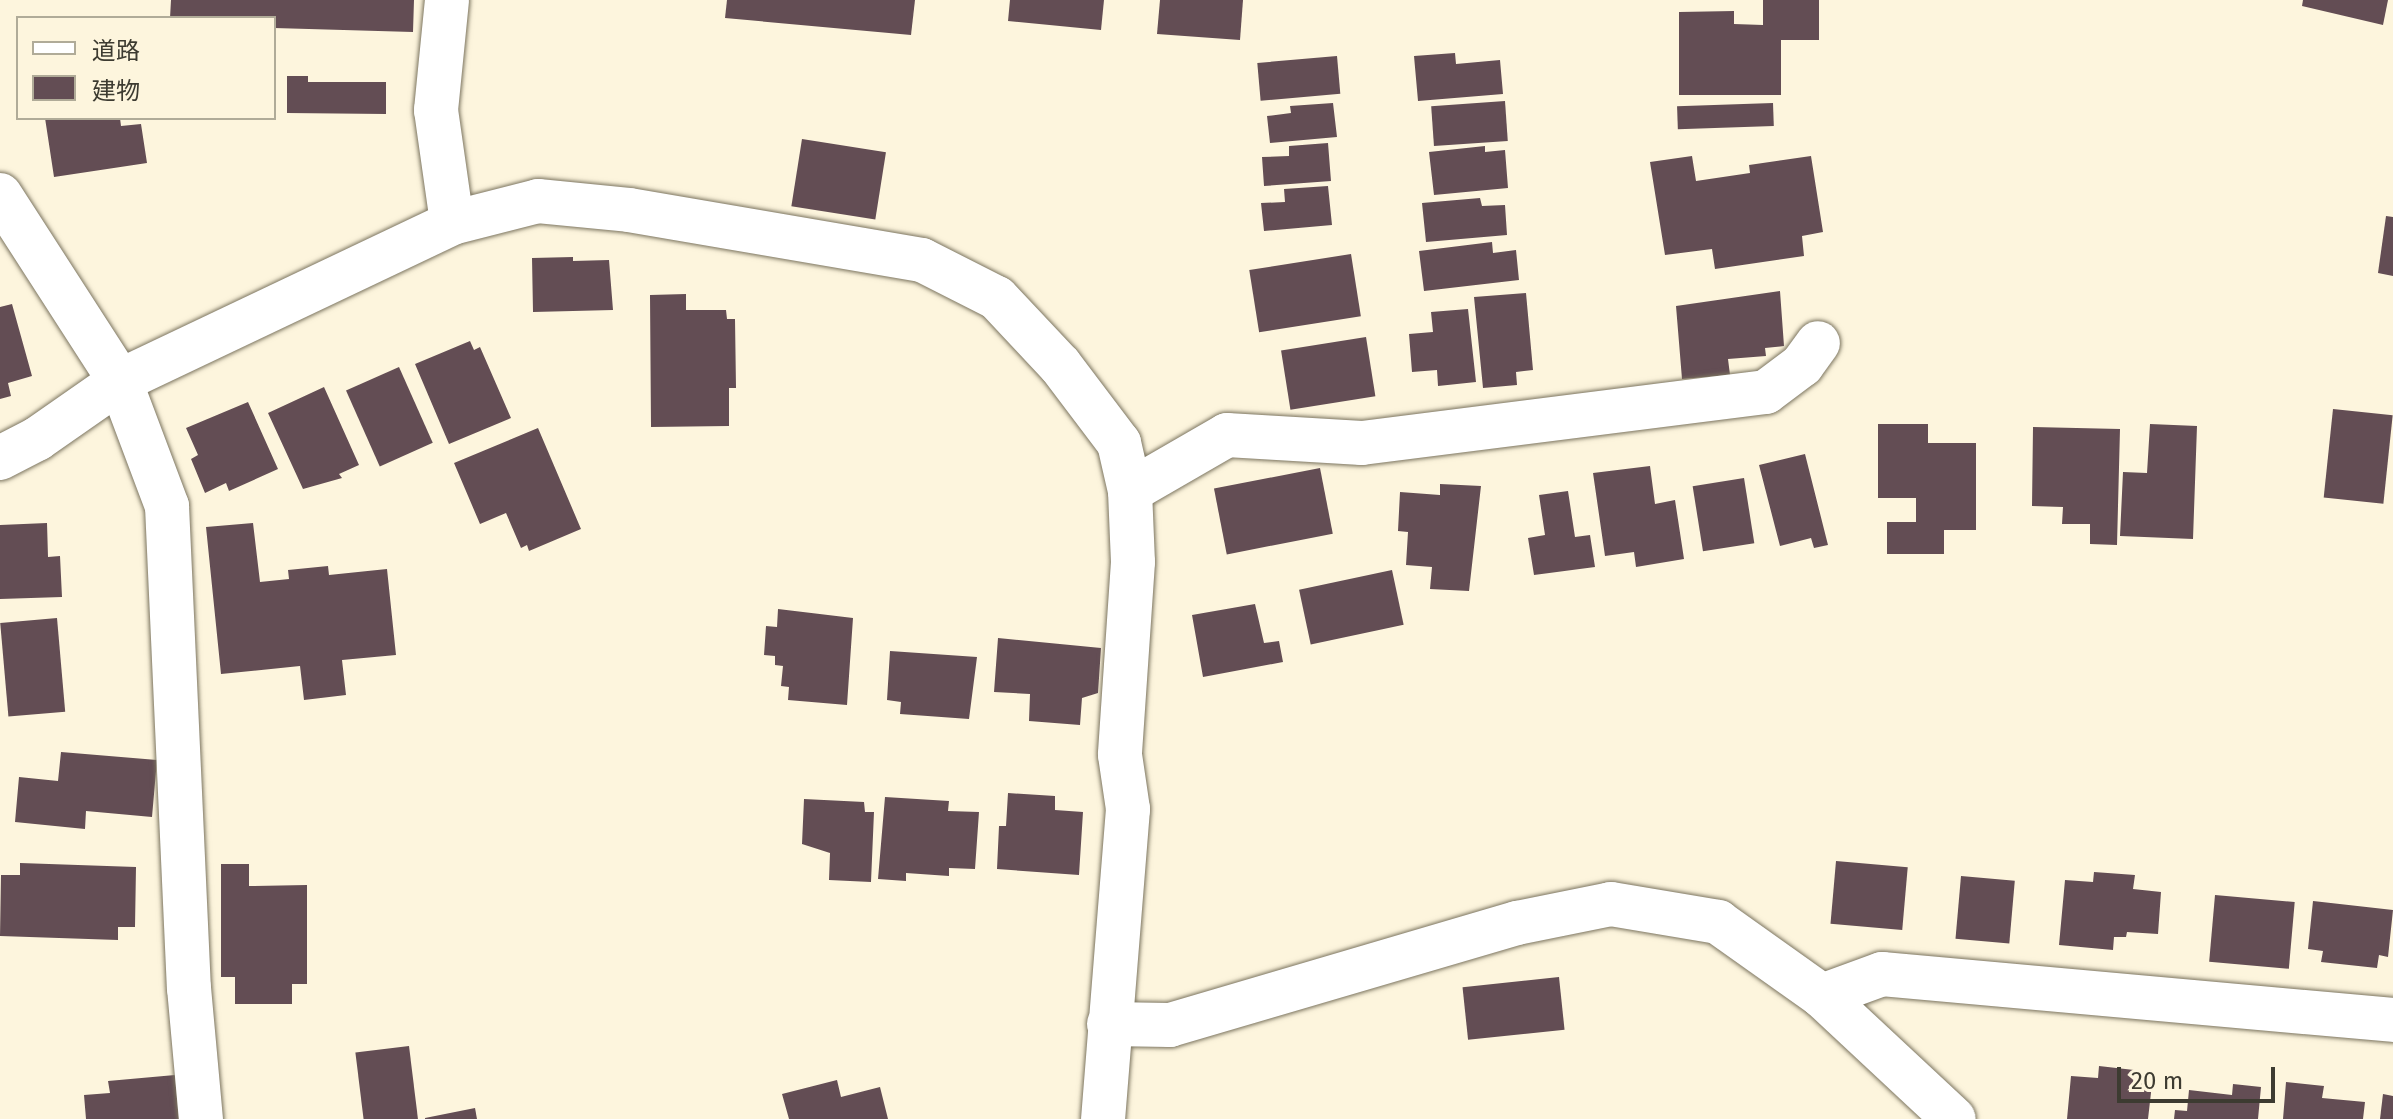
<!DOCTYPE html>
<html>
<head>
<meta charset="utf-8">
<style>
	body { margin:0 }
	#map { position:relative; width:2393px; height:1119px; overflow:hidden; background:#fdf5dd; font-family:"Fira Sans","Noto Sans JP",sans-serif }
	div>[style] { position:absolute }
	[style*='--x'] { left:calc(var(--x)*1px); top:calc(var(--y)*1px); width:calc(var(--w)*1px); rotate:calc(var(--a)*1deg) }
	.building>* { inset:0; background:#634d54; transform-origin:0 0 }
	.roads { filter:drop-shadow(0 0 2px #7c7560) drop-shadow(0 0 2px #7c7560) }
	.street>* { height:44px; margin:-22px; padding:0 22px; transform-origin:22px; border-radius:22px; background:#fff }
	span { translate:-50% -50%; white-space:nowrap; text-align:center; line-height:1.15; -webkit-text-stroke:8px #fdf5dd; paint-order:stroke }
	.legend { position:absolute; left:16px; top:16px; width:260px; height:104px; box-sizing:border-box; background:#fdf5dd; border:2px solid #b0ab98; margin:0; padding:10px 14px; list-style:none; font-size:24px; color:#3d3b31 }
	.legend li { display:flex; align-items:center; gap:16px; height:40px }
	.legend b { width:40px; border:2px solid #b0ab98 }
	.scale { position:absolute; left:2117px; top:1067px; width:158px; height:36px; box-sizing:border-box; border:4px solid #3d3b31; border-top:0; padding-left:10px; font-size:24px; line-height:28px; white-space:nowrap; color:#3d3b31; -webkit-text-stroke:6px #fdf5dd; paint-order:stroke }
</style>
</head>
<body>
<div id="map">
	<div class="building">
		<div style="clip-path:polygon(171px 0,414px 0,413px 32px,274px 28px,274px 18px,170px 18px)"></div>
		<div style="clip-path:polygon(727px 0,915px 0,911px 35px,725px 18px)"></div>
		<div style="clip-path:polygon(1010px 0,1104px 0,1101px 30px,1008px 21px)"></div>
		<div style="clip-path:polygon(1160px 0,1243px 0,1240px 40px,1157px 34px)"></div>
		<div style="clip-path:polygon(1763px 0,1819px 0,1819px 40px,1781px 40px,1781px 95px,1679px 95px,1679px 12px,1734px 11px,1734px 24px,1763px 25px)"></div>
		<div style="clip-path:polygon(2303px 0,2388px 0,2383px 25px,2302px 6px)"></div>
		<div style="clip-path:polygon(1455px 53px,1456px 64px,1500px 60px,1503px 94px,1418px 101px,1414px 56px)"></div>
		<div style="left:1337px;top:56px;width:38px;height:80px;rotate:85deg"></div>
		<div style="clip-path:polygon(287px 76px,308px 76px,308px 82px,386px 82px,386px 114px,287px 113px)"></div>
		<div style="left:1505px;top:101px;width:40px;height:74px;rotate:86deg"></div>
		<div style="clip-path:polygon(1333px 103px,1337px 137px,1270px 143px,1267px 116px,1291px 113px,1290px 106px)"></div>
		<div style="left:1773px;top:103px;width:23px;height:96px;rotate:88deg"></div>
		<div style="clip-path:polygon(45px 118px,120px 118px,121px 126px,141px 124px,147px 163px,54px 177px)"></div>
		<div style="left:802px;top:139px;width:85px;height:68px;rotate:9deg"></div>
		<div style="clip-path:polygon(1328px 143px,1331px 181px,1264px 186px,1262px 157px,1289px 156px,1289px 146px)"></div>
		<div style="clip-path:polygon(1485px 146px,1485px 152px,1505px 150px,1508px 188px,1434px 195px,1429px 152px)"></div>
		<div style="clip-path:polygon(1692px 156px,1696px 181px,1750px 173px,1749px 165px,1811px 156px,1823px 232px,1802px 236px,1804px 256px,1715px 269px,1712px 249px,1665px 255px,1650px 162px)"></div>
		<div style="clip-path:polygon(1328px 186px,1332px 225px,1264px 231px,1261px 203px,1285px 202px,1284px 189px)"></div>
		<div style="clip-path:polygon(1480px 198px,1482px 206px,1505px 205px,1507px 235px,1426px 242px,1422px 203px)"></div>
		<div style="clip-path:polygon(2386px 216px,2393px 217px,2393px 276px,2378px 273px)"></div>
		<div style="clip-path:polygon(1492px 242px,1493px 253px,1516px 250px,1519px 280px,1424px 291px,1419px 251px)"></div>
		<div style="left:1351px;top:254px;width:63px;height:103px;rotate:81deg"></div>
		<div style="clip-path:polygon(573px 257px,573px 261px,609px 260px,613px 310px,533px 312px,532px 258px)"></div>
		<div style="clip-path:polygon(1780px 291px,1784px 346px,1765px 348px,1766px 356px,1728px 359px,1730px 375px,1682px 379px,1676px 306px)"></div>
		<div style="clip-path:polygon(1526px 293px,1533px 370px,1516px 372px,1517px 385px,1483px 388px,1474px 297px)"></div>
		<div style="clip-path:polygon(686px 294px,686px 310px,726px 310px,727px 319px,735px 319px,736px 388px,729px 388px,729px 426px,651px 427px,650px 295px)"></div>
		<div style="clip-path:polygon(12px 304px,32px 376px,8px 383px,11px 396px,0 399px,0 307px)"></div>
		<div style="clip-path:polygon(1468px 309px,1476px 382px,1438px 386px,1437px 370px,1412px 372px,1409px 334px,1433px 332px,1431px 312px)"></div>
		<div style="left:1366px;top:337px;width:60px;height:86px;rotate:81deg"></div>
		<div style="clip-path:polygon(470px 341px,474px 350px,480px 347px,511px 418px,449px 444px,415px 364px)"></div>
		<div style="left:399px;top:367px;width:83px;height:58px;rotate:66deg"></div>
		<div style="clip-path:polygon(324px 387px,359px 465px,339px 474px,342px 478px,303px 489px,268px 413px)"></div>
		<div style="clip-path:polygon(248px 402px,278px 469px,229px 491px,226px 483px,205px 493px,191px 459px,198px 455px,186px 428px)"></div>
		<div style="left:2333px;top:409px;width:60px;height:89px;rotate:6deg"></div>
		<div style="clip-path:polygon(1878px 424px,1928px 424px,1928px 443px,1976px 443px,1976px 530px,1944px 530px,1944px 554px,1887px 554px,1887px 522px,1916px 522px,1916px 498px,1878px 498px)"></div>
		<div style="clip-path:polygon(2150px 424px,2197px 426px,2193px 539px,2120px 536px,2123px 472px,2147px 473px)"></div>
		<div style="clip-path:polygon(2033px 427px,2120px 429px,2117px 545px,2090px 544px,2090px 524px,2062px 524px,2063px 507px,2032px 506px)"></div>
		<div style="clip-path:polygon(538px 428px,581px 529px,529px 551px,527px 545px,521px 548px,506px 513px,480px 524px,454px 463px)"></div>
		<div style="clip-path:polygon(1805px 454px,1828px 545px,1814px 548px,1811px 538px,1780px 546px,1759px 465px)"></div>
		<div style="clip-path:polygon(1650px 466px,1655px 504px,1675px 500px,1684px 559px,1636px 567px,1634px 552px,1605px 556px,1593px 473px)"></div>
		<div style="left:1320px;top:468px;width:67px;height:108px;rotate:79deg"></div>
		<div style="left:1744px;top:478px;width:66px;height:52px;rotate:81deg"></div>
		<div style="clip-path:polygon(1440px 484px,1481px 486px,1469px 591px,1430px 589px,1432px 567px,1406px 565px,1408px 532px,1398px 531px,1400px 492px,1440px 495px)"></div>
		<div style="clip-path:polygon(1568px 491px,1575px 537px,1590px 535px,1595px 567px,1534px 575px,1528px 538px,1545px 535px,1539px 495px)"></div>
		<div style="clip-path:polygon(47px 523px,48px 557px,60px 556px,62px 597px,0 599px,0 525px)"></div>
		<div style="clip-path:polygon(253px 523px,260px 582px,289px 579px,288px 570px,328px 566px,329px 575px,387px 569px,396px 655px,342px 660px,346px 695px,304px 700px,300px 666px,221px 674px,206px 527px)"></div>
		<div style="left:1392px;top:570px;width:56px;height:95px;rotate:78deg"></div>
		<div style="clip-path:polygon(1255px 604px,1264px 643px,1279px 641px,1283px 662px,1203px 677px,1192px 615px)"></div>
		<div style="clip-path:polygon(778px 609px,853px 618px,847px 705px,788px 700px,789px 687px,781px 686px,783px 666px,775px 665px,775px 656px,764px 655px,766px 626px,777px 627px)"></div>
		<div style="left:57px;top:618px;width:94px;height:57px;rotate:85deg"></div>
		<div style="clip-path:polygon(998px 638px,1101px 648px,1098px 693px,1082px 698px,1080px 725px,1029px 721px,1030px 694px,994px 692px)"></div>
		<div style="clip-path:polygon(890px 651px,977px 657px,969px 719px,900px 714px,901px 702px,887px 700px)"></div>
		<div style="clip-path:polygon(61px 752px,157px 760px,152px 817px,86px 811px,85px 829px,15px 822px,19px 777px,58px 781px)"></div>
		<div style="clip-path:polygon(1008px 793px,1055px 796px,1055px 810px,1083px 812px,1079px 875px,997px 869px,999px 826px,1006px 826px)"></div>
		<div style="clip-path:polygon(885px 797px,949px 801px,948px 811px,979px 812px,975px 869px,949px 868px,949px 876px,906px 873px,906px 881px,878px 879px)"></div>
		<div style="clip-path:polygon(804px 799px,864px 802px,865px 812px,874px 812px,871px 882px,829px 880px,830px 853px,802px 844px)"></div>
		<div style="left:1836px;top:861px;width:72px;height:63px;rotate:5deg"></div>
		<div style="clip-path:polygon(20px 863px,136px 867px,135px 927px,118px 927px,118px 940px,0 936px,1px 875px,20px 875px)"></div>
		<div style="clip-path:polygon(221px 864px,249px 864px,249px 886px,307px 885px,307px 984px,292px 984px,292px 1004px,235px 1004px,235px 977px,221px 977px)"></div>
		<div style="clip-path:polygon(2094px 872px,2135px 875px,2133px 889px,2161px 892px,2158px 934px,2127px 932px,2126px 937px,2114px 937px,2113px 950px,2059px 945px,2065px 880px,2093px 882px)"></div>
		<div style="left:1961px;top:876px;width:54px;height:63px;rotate:5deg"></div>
		<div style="left:2215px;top:895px;width:80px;height:67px;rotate:5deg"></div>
		<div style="clip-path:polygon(2313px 901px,2393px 910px,2388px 957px,2379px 955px,2377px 968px,2321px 962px,2323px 951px,2308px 949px)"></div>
		<div style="left:1559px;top:977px;width:53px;height:97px;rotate:84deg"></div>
		<div style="left:409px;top:1046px;width:74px;height:54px;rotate:83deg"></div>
		<div style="clip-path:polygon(2099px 1066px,2134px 1070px,2133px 1083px,2152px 1084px,2148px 1119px,2067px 1119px,2071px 1076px,2098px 1078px)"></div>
		<div style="clip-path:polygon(175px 1075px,179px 1119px,86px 1119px,84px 1095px,110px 1093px,108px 1081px)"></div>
		<div style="clip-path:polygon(837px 1080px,841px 1097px,880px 1087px,888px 1119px,789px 1119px,782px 1094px)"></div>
		<div style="clip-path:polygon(2286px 1082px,2324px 1086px,2322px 1098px,2365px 1102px,2363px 1119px,2283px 1119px)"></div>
		<div style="clip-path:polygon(2233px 1084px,2261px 1087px,2258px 1119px,2174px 1119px,2175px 1110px,2187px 1111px,2189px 1090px,2232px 1095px)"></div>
		<div style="clip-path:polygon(2383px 1094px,2393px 1096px,2393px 1119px,2380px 1119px)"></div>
		<div style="clip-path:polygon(475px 1108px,477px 1119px,425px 1119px,425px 1118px)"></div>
	</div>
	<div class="roads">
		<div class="street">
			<div style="--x:447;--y:0;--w:111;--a:95.7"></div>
			<div style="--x:436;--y:110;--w:114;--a:81.9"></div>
			<div style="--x:0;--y:195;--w:221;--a:57.2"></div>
			<div style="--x:120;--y:381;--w:134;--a:69.4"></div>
			<div style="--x:167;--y:506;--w:483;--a:87.4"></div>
			<div style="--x:189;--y:988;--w:132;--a:84.8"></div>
			<div style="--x:0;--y:458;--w:42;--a:-27.2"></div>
			<div style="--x:37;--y:439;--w:101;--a:-34.9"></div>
			<div style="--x:120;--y:381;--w:368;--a:-25.4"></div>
			<div style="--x:452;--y:223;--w:89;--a:-14.3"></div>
			<div style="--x:538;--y:201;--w:91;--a:5.6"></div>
			<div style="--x:629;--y:210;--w:297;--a:9.7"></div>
			<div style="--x:922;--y:260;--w:84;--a:26.9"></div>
			<div style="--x:997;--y:298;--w:92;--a:46.8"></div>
			<div style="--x:1060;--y:365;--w:98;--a:52.9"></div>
			<div style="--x:1119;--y:443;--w:49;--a:77.1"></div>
			<div style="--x:1130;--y:491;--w:71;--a:87.6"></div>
			<div style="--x:1133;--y:562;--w:193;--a:93.9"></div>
			<div style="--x:1120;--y:755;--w:55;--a:81.6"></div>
			<div style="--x:1128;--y:809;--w:311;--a:94.6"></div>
			<div style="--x:1130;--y:491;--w:112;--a:-30"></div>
			<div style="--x:1227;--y:435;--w:135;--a:3.4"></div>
			<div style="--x:1362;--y:443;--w:407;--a:-7.2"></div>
			<div style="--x:1766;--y:392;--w:45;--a:-36.9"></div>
			<div style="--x:1802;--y:365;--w:27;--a:-54"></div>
			<div style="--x:1822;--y:996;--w:64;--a:-20.1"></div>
			<div style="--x:1882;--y:974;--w:513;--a:5.14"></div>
			<div style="--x:1109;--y:1024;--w:61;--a:0.9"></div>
			<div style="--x:1170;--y:1025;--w:362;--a:-16.4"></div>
			<div style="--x:1517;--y:923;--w:96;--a:-11.4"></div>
			<div style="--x:1611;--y:904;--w:109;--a:9.5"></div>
			<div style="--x:1718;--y:922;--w:128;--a:35.4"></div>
			<div style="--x:1822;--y:996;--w:180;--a:43"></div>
		</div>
	</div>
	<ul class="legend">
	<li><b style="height:10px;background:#fff"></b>道路</li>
	<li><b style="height:22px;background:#634d54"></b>建物</li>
	</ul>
	<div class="scale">20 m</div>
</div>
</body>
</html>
